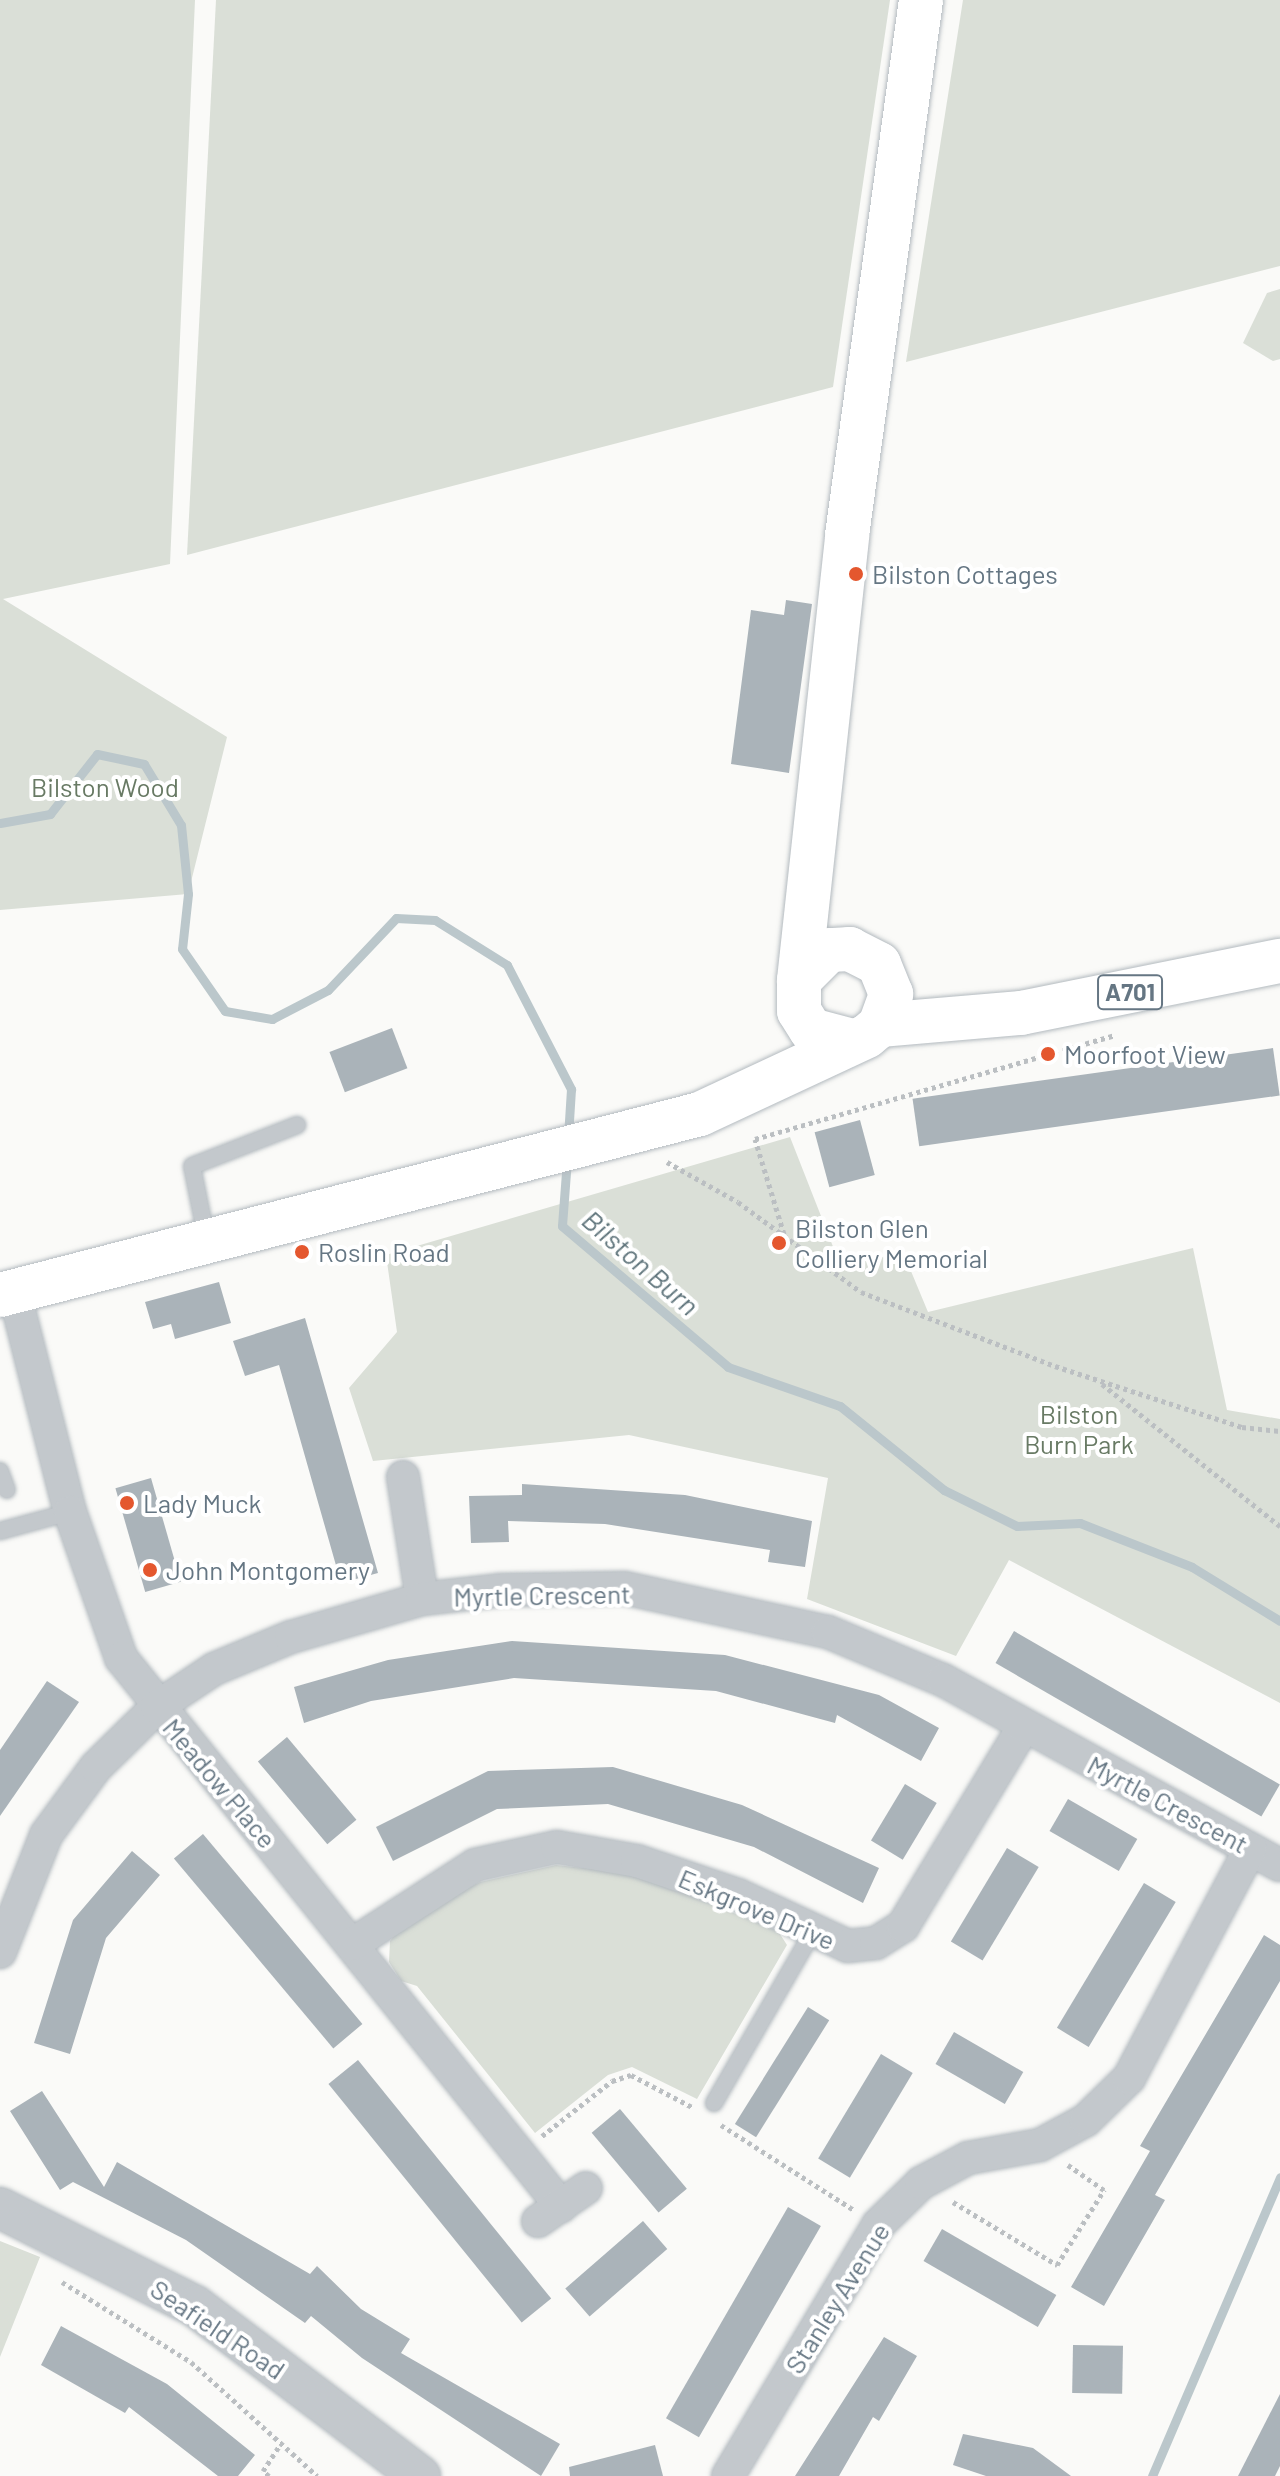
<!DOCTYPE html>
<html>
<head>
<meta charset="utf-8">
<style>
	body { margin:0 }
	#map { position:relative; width:1280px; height:2476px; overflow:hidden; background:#fafaf8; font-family:Barlow,sans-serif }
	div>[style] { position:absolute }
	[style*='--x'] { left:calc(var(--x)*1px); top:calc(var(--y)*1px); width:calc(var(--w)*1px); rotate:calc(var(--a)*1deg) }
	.green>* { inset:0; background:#dadfd7 }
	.stream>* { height:9px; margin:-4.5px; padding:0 4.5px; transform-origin:4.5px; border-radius:4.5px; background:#bbc7cb }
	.building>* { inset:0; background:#aab3b9; transform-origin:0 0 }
	.path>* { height:5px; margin-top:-2.5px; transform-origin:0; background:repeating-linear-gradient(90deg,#bbbfc2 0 4px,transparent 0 8px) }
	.roads { filter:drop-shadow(0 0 2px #b3babf) drop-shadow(0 0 2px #b3babf) }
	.service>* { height:16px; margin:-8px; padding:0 8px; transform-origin:8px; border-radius:8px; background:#c3c8cc }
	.minor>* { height:32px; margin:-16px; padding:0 16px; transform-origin:16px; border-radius:16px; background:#c3c8cc }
	.tertiary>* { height:40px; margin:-20px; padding:0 20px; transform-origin:20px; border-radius:20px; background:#c3c8cc }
	.secondary>* { height:44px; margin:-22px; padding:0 22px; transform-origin:22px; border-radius:22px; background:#fff }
	.primary>* { height:44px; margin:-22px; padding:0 22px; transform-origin:22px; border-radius:22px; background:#fff }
	.dots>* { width:22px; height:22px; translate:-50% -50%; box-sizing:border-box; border:4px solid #fff; border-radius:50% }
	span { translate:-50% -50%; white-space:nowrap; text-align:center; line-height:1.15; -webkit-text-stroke:8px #fff; paint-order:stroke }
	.shield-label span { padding:2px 6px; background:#fff; border:2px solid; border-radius:6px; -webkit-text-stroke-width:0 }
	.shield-label { font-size:24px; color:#657683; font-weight:700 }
	.poi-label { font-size:26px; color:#657683 }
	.left { translate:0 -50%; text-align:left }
	.park-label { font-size:26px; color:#687a64 }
	.street-label { font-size:26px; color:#657683 }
	.water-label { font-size:28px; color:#60757c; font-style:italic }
</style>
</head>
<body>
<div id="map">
	<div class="green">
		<div style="clip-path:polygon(0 0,195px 0,170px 564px,3px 599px,227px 737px,188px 894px,0 910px)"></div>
		<div style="clip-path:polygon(216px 0,890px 0,833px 387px,187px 555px)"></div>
		<div style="clip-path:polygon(963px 0,1280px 0,1280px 266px,906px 362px)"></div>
		<div style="clip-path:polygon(1280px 289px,1280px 359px,1273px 361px,1243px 343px,1267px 293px)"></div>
		<div style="clip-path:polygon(790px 1137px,841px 1267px,903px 1252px,928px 1312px,1193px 1248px,1227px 1410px,1280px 1419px,1280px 1703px,1009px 1560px,956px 1656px,807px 1599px,828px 1478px,629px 1435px,373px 1461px,349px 1388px,397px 1332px,386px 1255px)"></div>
		<div style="clip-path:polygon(556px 1865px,637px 1874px,778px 1931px,787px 1945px,697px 2099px,632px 2067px,608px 2075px,535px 2133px,417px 1986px,401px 1981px,389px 1962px,390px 1941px,411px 1916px,480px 1882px)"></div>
		<div style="clip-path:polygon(0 2241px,40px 2257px,0 2357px)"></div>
	</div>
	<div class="stream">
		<div style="--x:0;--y:823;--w:51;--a:-10.2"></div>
		<div style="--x:50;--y:814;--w:76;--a:-51.9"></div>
		<div style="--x:97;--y:754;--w:48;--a:12"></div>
		<div style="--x:144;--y:764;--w:71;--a:58.8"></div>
		<div style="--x:181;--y:825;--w:69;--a:84.2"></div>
		<div style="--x:188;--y:894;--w:55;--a:96.2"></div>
		<div style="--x:182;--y:949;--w:75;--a:55.3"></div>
		<div style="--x:225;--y:1011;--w:48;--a:9.7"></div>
		<div style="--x:272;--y:1019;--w:63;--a:-27.4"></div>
		<div style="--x:328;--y:990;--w:99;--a:-46.6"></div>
		<div style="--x:396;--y:918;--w:39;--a:3"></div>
		<div style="--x:435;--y:920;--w:85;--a:32"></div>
		<div style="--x:507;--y:965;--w:140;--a:62.7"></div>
		<div style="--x:571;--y:1089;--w:48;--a:93.6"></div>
		<div style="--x:567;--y:1159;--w:67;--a:94.3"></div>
		<div style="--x:562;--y:1226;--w:218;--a:40.3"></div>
		<div style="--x:728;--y:1367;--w:119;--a:19.2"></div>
		<div style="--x:840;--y:1406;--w:134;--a:38.9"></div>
		<div style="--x:944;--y:1490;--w:81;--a:26.3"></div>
		<div style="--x:1017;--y:1526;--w:63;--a:-2.7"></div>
		<div style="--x:1080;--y:1523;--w:120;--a:21.4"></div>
		<div style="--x:1192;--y:1567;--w:103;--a:31.5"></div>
		<div style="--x:1152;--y:2476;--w:325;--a:-66.8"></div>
	</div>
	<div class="building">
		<div style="clip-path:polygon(786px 600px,812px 604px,789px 773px,731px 764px,751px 610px,784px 615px)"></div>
		<div style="left:392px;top:1028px;width:43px;height:67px;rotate:69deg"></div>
		<div style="left:1273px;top:1048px;width:48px;height:364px;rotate:82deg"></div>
		<div style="left:860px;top:1120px;width:57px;height:47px;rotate:75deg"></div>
		<div style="clip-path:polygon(219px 1282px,231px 1323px,175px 1339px,171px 1324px,153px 1329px,145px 1302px)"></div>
		<div style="clip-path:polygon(305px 1318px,378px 1573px,341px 1583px,279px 1365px,245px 1376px,233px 1341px)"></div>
		<div style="left:151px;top:1478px;width:108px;height:37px;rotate:74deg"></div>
		<div style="clip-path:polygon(522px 1484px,685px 1495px,812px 1521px,805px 1567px,768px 1562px,770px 1550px,605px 1524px,508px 1521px,509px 1542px,471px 1543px,469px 1496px,522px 1495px)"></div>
		<div style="left:1014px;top:1631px;width:307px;height:37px;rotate:30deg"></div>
		<div style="clip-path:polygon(512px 1641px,725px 1655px,879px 1695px,939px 1728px,921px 1761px,837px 1715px,835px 1723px,716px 1691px,514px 1678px,371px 1701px,304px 1723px,294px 1687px,388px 1660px)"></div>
		<div style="clip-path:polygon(47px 1681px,79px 1702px,0 1816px,0 1750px)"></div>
		<div style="left:287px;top:1737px;width:108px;height:38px;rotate:50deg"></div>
		<div style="clip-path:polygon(613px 1767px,742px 1805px,879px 1868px,863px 1903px,754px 1847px,608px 1804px,497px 1809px,393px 1861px,376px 1827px,488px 1771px)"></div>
		<div style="left:905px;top:1784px;width:37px;height:66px;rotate:31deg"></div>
		<div style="left:1068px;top:1799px;width:80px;height:37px;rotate:30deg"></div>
		<div style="left:203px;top:1834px;width:248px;height:38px;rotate:50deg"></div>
		<div style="left:1007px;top:1848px;width:37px;height:109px;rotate:31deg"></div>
		<div style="clip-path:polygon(132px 1851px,160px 1875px,106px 1938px,70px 2054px,34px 2043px,73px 1920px)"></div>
		<div style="left:1144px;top:1883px;width:37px;height:169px;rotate:31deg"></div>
		<div style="clip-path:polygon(1264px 1935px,1280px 1945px,1280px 1981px,1155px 2195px,1165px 2200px,1104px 2306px,1071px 2287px,1150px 2151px,1140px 2146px)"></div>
		<div style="left:808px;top:2007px;width:25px;height:138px;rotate:32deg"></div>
		<div style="left:954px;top:2032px;width:80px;height:37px;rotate:30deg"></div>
		<div style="left:881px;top:2054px;width:37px;height:122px;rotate:31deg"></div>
		<div style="left:358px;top:2060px;width:307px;height:38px;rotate:51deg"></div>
		<div style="clip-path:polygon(42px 2091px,104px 2187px,117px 2162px,310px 2274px,317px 2266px,361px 2309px,410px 2339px,401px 2353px,560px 2444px,541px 2476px,362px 2358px,311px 2316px,305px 2323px,186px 2240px,73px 2182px,60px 2190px,10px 2111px)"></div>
		<div style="left:620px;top:2109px;width:104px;height:37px;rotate:50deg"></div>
		<div style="left:788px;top:2207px;width:38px;height:244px;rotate:30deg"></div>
		<div style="left:643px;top:2221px;width:37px;height:103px;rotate:49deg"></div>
		<div style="left:942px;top:2229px;width:132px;height:37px;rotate:30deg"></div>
		<div style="clip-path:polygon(61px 2326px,167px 2384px,255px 2455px,238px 2476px,218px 2476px,129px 2407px,125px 2413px,41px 2365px)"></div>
		<div style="clip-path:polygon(884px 2337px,917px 2356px,879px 2421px,873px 2417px,839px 2476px,795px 2476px)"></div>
		<div style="left:1073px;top:2345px;width:50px;height:48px;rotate:1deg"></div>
		<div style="clip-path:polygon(1280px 2394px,1280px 2466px,1275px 2476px,1238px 2476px)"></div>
		<div style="clip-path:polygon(963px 2434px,1033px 2448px,1071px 2476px,986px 2476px,953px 2465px)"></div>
		<div style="clip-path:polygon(655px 2445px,663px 2476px,570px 2476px,569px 2467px)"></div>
	</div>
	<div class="path">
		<div style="--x:667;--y:1162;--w:81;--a:29.4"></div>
		<div style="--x:738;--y:1202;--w:152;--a:36.2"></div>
		<div style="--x:861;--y:1292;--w:208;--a:20.9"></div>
		<div style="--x:1055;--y:1366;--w:197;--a:18.1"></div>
		<div style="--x:1242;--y:1427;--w:38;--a:6"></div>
		<div style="--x:784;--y:1234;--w:99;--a:-107"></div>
		<div style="--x:755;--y:1139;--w:375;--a:-16.1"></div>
		<div style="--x:1102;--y:1384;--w:228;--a:38.6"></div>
		<div style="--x:721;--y:2125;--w:158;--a:32.6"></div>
		<div style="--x:542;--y:2136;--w:89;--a:-38.2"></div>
		<div style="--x:612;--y:2081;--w:20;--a:-18"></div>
		<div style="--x:631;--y:2075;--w:69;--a:27.7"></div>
		<div style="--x:953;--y:2202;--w:122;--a:31.2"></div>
		<div style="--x:1057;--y:2265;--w:89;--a:-57.9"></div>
		<div style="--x:1104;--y:2190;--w:44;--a:-145.2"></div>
		<div style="--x:62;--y:2282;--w:152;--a:31.8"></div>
		<div style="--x:191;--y:2362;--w:170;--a:42.1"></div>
		<div style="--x:269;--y:2476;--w:8;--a:-140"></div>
		<div style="--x:263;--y:2471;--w:30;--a:-57"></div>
	</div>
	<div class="roads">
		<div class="service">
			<div style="--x:207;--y:1241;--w:76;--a:-101.3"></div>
			<div style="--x:192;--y:1166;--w:113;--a:-21.3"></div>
			<div style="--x:0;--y:1471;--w:20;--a:70"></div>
			<div style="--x:0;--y:1531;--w:73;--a:-15.2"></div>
			<div style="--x:714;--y:2103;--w:196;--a:-60"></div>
		</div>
		<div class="minor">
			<div style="--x:14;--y:1291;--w:228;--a:75.8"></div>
			<div style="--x:70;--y:1512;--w:155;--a:70.7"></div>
			<div style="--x:121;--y:1658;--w:703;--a:51.24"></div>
			<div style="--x:403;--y:1477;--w:123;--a:81.1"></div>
			<div style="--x:353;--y:1944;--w:145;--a:-32.9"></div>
			<div style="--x:475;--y:1865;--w:84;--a:-12.4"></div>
			<div style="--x:557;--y:1847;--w:81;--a:9.9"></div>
			<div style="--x:637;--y:1861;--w:107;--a:18.6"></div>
			<div style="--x:738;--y:1895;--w:121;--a:24.9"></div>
			<div style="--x:848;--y:1946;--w:28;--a:-6"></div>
			<div style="--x:876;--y:1943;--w:32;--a:-32"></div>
			<div style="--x:903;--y:1926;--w:234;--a:-58.8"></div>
			<div style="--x:0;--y:1952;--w:126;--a:-68.5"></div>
			<div style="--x:46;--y:1835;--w:84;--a:-53.7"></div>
			<div style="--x:96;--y:1767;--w:86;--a:-44.5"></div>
			<div style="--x:157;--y:1707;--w:69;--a:-33.7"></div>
			<div style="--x:214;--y:1669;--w:83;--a:-22.6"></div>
			<div style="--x:291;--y:1637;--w:136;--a:-16.2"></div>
			<div style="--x:422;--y:1599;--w:81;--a:-6.4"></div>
			<div style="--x:502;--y:1590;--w:122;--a:-0.9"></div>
			<div style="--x:624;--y:1588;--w:209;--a:12.2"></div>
			<div style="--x:828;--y:1632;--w:125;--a:22.7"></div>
			<div style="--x:943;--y:1680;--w:384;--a:28.8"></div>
			<div style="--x:538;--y:2221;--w:58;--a:-34.5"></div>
			<div style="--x:728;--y:2476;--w:292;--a:-59.1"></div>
			<div style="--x:878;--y:2225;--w:60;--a:-44.3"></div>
			<div style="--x:921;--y:2183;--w:53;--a:-28"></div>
			<div style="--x:968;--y:2158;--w:73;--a:-10.2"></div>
			<div style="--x:1040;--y:2145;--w:52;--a:-28.5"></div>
			<div style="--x:1086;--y:2120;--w:60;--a:-44.3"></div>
			<div style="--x:1129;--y:2078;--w:259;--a:-62.1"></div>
		</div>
		<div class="tertiary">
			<div style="--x:0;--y:2208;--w:218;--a:26.7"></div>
			<div style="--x:195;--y:2306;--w:282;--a:37.1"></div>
		</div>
		<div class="secondary">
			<div style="--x:799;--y:980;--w:448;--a:-83.8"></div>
			<div style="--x:847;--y:535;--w:540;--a:-82.12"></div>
		</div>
		<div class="primary">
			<div style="--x:880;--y:1025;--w:142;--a:-4.9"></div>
			<div style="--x:1021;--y:1013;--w:264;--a:-11.4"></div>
			<div style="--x:0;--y:1295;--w:723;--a:-14.5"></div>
			<div style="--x:700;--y:1114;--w:184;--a:-25"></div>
			<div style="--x:867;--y:1036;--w:17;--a:-40"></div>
			<div style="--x:880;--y:1025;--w:33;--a:-70"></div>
			<div style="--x:891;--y:994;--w:32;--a:-112"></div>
			<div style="--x:879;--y:964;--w:33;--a:-153"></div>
			<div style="--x:850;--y:949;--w:21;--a:177"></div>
			<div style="--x:829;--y:950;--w:42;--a:135"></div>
			<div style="--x:799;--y:980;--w:31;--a:90"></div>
			<div style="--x:799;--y:1011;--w:22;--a:58"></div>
			<div style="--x:811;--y:1030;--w:42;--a:15"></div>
		</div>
	</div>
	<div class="dots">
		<div style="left:856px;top:574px;background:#e4572e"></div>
		<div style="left:1048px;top:1054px;background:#e4572e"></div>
		<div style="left:779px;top:1243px;background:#e4572e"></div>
		<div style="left:302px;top:1252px;background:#e4572e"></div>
		<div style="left:127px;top:1503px;background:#e4572e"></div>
		<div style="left:150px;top:1570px;background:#e4572e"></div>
	</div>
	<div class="shield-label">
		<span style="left:1130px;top:992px">A701</span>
	</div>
	<div class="poi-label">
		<span class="left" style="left:872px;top:574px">Bilston Cottages</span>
		<span class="left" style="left:1064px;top:1054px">Moorfoot View</span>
		<span class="left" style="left:795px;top:1243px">Bilston Glen<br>Colliery Memorial</span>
		<span class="left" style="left:318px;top:1252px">Roslin Road</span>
		<span class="left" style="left:143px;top:1503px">Lady Muck</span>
		<span class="left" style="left:166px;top:1570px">John Montgomery</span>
	</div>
	<div class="park-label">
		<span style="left:105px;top:787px">Bilston Wood</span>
		<span style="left:1079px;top:1429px">Bilston<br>Burn Park</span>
	</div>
	<div class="street-label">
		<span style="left:542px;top:1595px;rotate:-1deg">Myrtle Crescent</span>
		<span style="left:220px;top:1783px;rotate:50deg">Meadow Place</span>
		<span style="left:1168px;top:1804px;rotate:28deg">Myrtle Crescent</span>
		<span style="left:757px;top:1909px;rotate:23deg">Eskgrove Drive</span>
		<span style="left:837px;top:2298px;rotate:-58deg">Stanley Avenue</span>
		<span style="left:218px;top:2329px;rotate:34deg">Seafield Road</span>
	</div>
	<div class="water-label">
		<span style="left:641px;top:1262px;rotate:41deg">Bilston Burn</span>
	</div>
</div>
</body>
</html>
